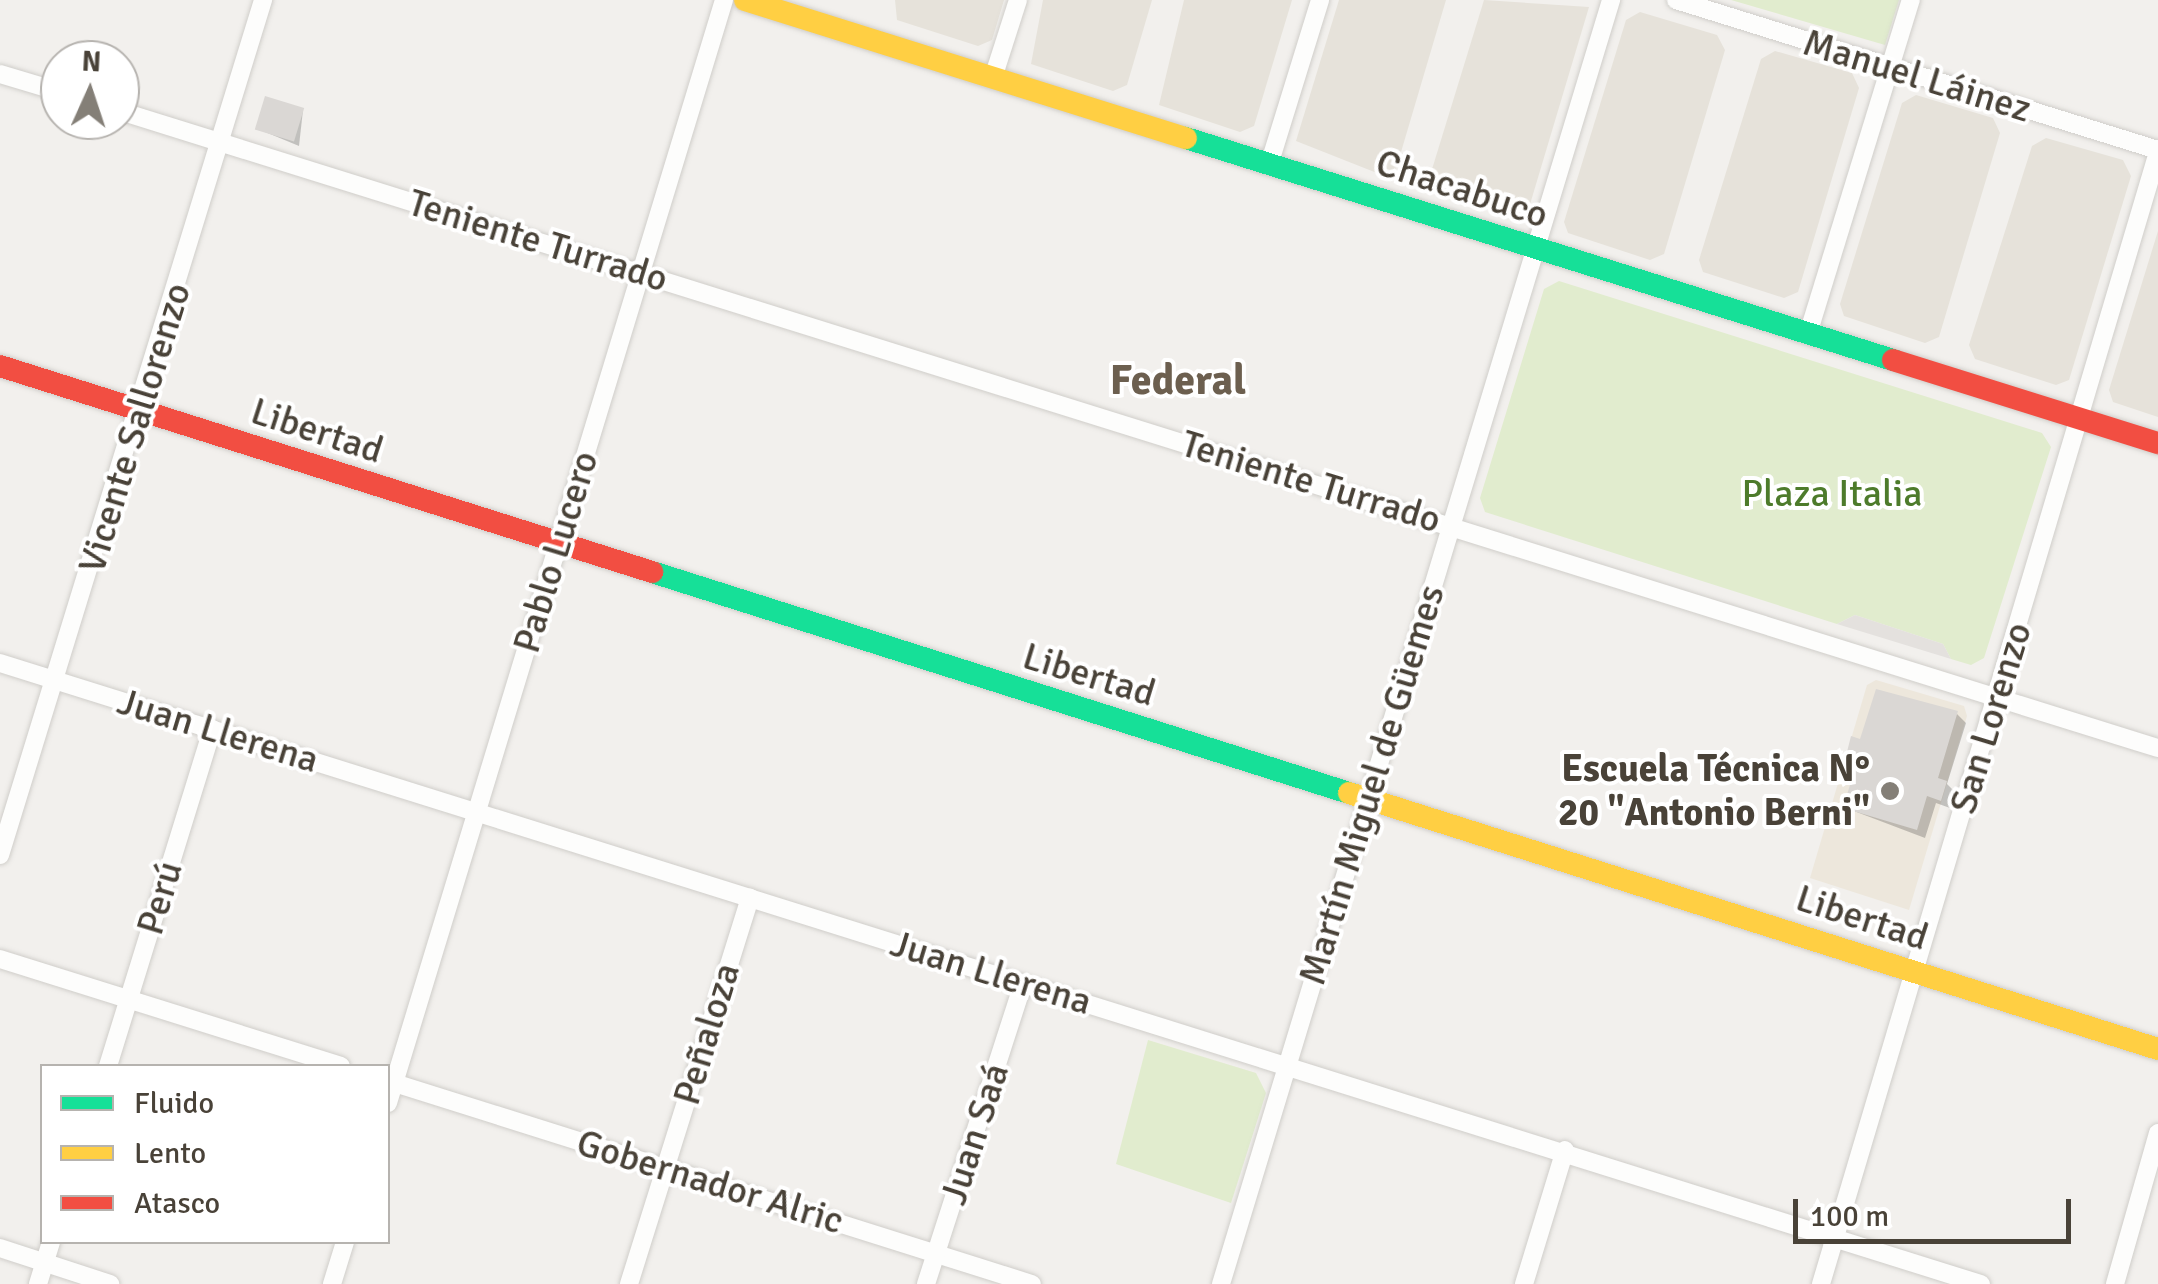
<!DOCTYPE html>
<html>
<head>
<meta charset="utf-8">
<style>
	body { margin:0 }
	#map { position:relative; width:2158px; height:1284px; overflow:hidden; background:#f2f0ed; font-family:Signika,sans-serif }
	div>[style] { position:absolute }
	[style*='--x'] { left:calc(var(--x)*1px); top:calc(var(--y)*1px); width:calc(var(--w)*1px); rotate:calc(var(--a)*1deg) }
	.residential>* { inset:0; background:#e6e2da }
	.education>* { inset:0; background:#ede7dc }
	.green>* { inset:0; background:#e1ecce }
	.parking>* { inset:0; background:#e4e1de }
	.shadow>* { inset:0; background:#0003 }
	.building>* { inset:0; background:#dad7d4; transform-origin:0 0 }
	.roads { filter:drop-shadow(0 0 2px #d0ceca) drop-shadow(0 0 2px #d0ceca) }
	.street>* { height:18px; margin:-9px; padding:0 9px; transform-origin:9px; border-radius:9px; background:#fdfdfc }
	.fast>* { height:22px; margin:-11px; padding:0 11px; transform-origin:11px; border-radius:11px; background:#16e098 }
	.slow>* { height:22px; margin:-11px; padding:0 11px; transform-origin:11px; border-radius:11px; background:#ffcf43 }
	.jam>* { height:22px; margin:-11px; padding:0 11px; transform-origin:11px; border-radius:11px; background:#f24e42 }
	.dots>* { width:28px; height:28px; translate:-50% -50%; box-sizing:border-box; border:5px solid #fff; border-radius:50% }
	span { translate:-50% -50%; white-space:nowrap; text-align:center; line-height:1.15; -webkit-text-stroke:8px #fff; paint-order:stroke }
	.street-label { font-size:38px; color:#494238 }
	.park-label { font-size:38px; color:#4d7b2b }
	.poi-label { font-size:38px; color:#494238; font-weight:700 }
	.right { translate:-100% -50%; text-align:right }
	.quarter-label { font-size:42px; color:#6c5f4f; font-weight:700 }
	.legend { position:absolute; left:40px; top:1064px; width:350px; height:180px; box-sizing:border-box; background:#fff; border:2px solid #b6b3af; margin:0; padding:12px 18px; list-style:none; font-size:30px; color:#494238 }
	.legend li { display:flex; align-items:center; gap:20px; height:50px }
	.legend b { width:50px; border:2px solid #b6b3af }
	.north { position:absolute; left:40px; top:40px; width:100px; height:100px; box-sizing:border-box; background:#fff; border:2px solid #b6b3af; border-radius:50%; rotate:3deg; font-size:28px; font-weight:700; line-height:40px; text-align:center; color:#494238 }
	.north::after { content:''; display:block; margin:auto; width:35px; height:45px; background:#847f77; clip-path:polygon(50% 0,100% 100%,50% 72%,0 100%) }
	.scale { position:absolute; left:1793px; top:1199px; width:278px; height:45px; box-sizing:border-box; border:5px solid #494238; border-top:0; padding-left:12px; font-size:30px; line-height:35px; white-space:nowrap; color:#494238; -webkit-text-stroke:8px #fff; paint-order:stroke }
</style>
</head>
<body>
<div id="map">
	<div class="residential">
		<div style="clip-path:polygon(895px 0,1004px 0,992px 40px,978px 46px,897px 20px)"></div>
		<div style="clip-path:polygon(1043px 0,1152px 0,1127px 85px,1113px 91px,1031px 64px)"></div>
		<div style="clip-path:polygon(1184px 0,1292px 0,1254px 126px,1240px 132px,1159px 105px)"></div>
		<div style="clip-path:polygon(1339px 0,1446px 0,1396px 169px,1382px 175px,1296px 141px)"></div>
		<div style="clip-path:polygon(1484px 0,1589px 7px,1528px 211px,1514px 217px,1433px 191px,1429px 179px)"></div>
		<div style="clip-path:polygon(1640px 12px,1717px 35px,1725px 50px,1664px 254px,1650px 260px,1568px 233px,1564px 222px,1626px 20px)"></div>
		<div style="clip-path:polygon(1775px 51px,1852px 73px,1859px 88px,1798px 292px,1784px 298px,1703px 272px,1699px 260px,1761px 59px)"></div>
		<div style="clip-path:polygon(1916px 95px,1993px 118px,2000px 133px,1939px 337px,1925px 343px,1844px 316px,1840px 304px,1902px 103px)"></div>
		<div style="clip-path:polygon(2046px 138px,2123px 160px,2131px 176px,2069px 380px,2056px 385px,1975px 359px,1969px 345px,2032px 146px)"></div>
		<div style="clip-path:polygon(2158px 231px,2158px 417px,2113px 402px,2109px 390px)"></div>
	</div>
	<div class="education">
		<div style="clip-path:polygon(1876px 680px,1964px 706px,1967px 716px,1909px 910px,1810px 878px,1867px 685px)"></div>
	</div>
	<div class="green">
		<div style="clip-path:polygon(1731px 0,1899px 0,1885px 45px)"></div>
		<div style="clip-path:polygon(1559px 281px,2042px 433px,2051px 447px,1984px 658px,1971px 665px,1951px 659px,1943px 644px,1855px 615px,1837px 624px,1485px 512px,1480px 498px,1544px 289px)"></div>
		<div style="clip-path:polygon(1148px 1040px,1256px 1073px,1266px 1093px,1231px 1203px,1116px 1164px)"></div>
	</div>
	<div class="parking">
		<div style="clip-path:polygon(1855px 615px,1943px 644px,1951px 659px,1837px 624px)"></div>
	</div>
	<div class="shadow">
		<div style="clip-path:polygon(303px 110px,299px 146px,258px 129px)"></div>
		<div style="clip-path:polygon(1957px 714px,1966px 723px,1947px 784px,1955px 792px,1950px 808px,1936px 803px,1925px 838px,1846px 808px,1860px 761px,1850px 751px)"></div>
	</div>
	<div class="building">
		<div style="left:265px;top:96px;width:41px;height:35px;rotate:17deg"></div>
		<div style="clip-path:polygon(1876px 689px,1958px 711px,1938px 778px,1947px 781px,1941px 801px,1927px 796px,1917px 830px,1843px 808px,1859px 755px,1847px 752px,1851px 736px,1860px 739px)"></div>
	</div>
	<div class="roads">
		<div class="street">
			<div style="--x:1676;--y:0;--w:505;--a:17.29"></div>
			<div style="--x:0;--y:74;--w:63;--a:16.7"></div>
			<div style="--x:993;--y:78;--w:82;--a:-72.2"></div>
			<div style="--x:120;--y:111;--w:2135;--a:17.36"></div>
			<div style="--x:1269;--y:165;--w:173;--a:-72.8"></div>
			<div style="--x:1808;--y:334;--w:350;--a:-72.9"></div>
			<div style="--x:0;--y:663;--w:2076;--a:17.41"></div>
			<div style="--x:0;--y:855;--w:895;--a:-72.9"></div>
			<div style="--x:0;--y:959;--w:357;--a:17.4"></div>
			<div style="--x:108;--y:1066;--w:353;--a:-72.8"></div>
			<div style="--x:388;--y:1081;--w:675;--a:17.5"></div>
			<div style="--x:388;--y:1103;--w:1153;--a:-73.06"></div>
			<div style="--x:0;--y:1248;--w:116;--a:18.1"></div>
			<div style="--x:38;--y:1284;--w:44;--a:-72.8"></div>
			<div style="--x:332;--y:1284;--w:44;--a:-72.8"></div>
			<div style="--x:629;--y:1284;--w:405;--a:-72.6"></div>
			<div style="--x:926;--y:1284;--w:315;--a:-72.1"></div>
			<div style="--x:1221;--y:1284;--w:1342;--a:-73.1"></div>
			<div style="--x:1524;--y:1284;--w:140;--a:-73"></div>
			<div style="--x:1821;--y:1284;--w:1181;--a:-73.42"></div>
			<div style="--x:2115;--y:1284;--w:157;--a:-74.1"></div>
		</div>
		<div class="fast">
			<div style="--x:1186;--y:138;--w:741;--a:17.43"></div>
			<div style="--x:652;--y:572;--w:731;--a:17.59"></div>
		</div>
		<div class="slow">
			<div style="--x:745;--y:0;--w:462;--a:17.4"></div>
			<div style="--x:1349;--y:793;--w:849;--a:17.56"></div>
		</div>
		<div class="jam">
			<div style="--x:1893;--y:360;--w:278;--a:17.4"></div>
			<div style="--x:0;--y:366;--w:684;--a:17.53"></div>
		</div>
	</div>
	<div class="dots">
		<div style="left:1890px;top:791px;background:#847f77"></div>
	</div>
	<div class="street-label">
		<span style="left:1917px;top:76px;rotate:17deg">Manuel Láinez</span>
		<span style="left:1462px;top:189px;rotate:18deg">Chacabuco</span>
		<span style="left:538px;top:241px;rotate:17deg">Teniente Turrado</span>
		<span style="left:135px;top:428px;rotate:-73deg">Vicente Sallorenzo</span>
		<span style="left:317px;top:431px;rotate:18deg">Libertad</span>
		<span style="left:1311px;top:482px;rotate:17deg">Teniente Turrado</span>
		<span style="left:556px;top:552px;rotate:-73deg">Pablo Lucero</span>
		<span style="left:1089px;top:675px;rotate:17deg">Libertad</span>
		<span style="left:1991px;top:718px;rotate:-73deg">San Lorenzo</span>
		<span style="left:218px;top:731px;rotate:17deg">Juan Llerena</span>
		<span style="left:1372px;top:785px;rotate:-73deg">Martín Miguel de Güemes</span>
		<span style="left:160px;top:898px;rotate:-73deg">Perú</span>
		<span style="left:1862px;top:918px;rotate:18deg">Libertad</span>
		<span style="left:991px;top:973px;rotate:17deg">Juan Llerena</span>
		<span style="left:707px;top:1034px;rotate:-73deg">Peñaloza</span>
		<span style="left:975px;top:1134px;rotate:-72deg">Juan Saá</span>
		<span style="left:710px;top:1182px;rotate:17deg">Gobernador Alric</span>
	</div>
	<div class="park-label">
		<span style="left:1832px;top:494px">Plaza Italia</span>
	</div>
	<div class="poi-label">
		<span class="right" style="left:1870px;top:791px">Escuela Técnica N°<br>20 "Antonio Berni"</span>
	</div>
	<div class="quarter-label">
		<span style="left:1178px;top:381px">Federal</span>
	</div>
	<ul class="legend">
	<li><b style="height:12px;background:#16e098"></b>Fluido</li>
	<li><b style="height:12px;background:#ffcf43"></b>Lento</li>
	<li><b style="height:12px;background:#f24e42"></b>Atasco</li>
	</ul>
	<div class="north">N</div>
	<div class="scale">100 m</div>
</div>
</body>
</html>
